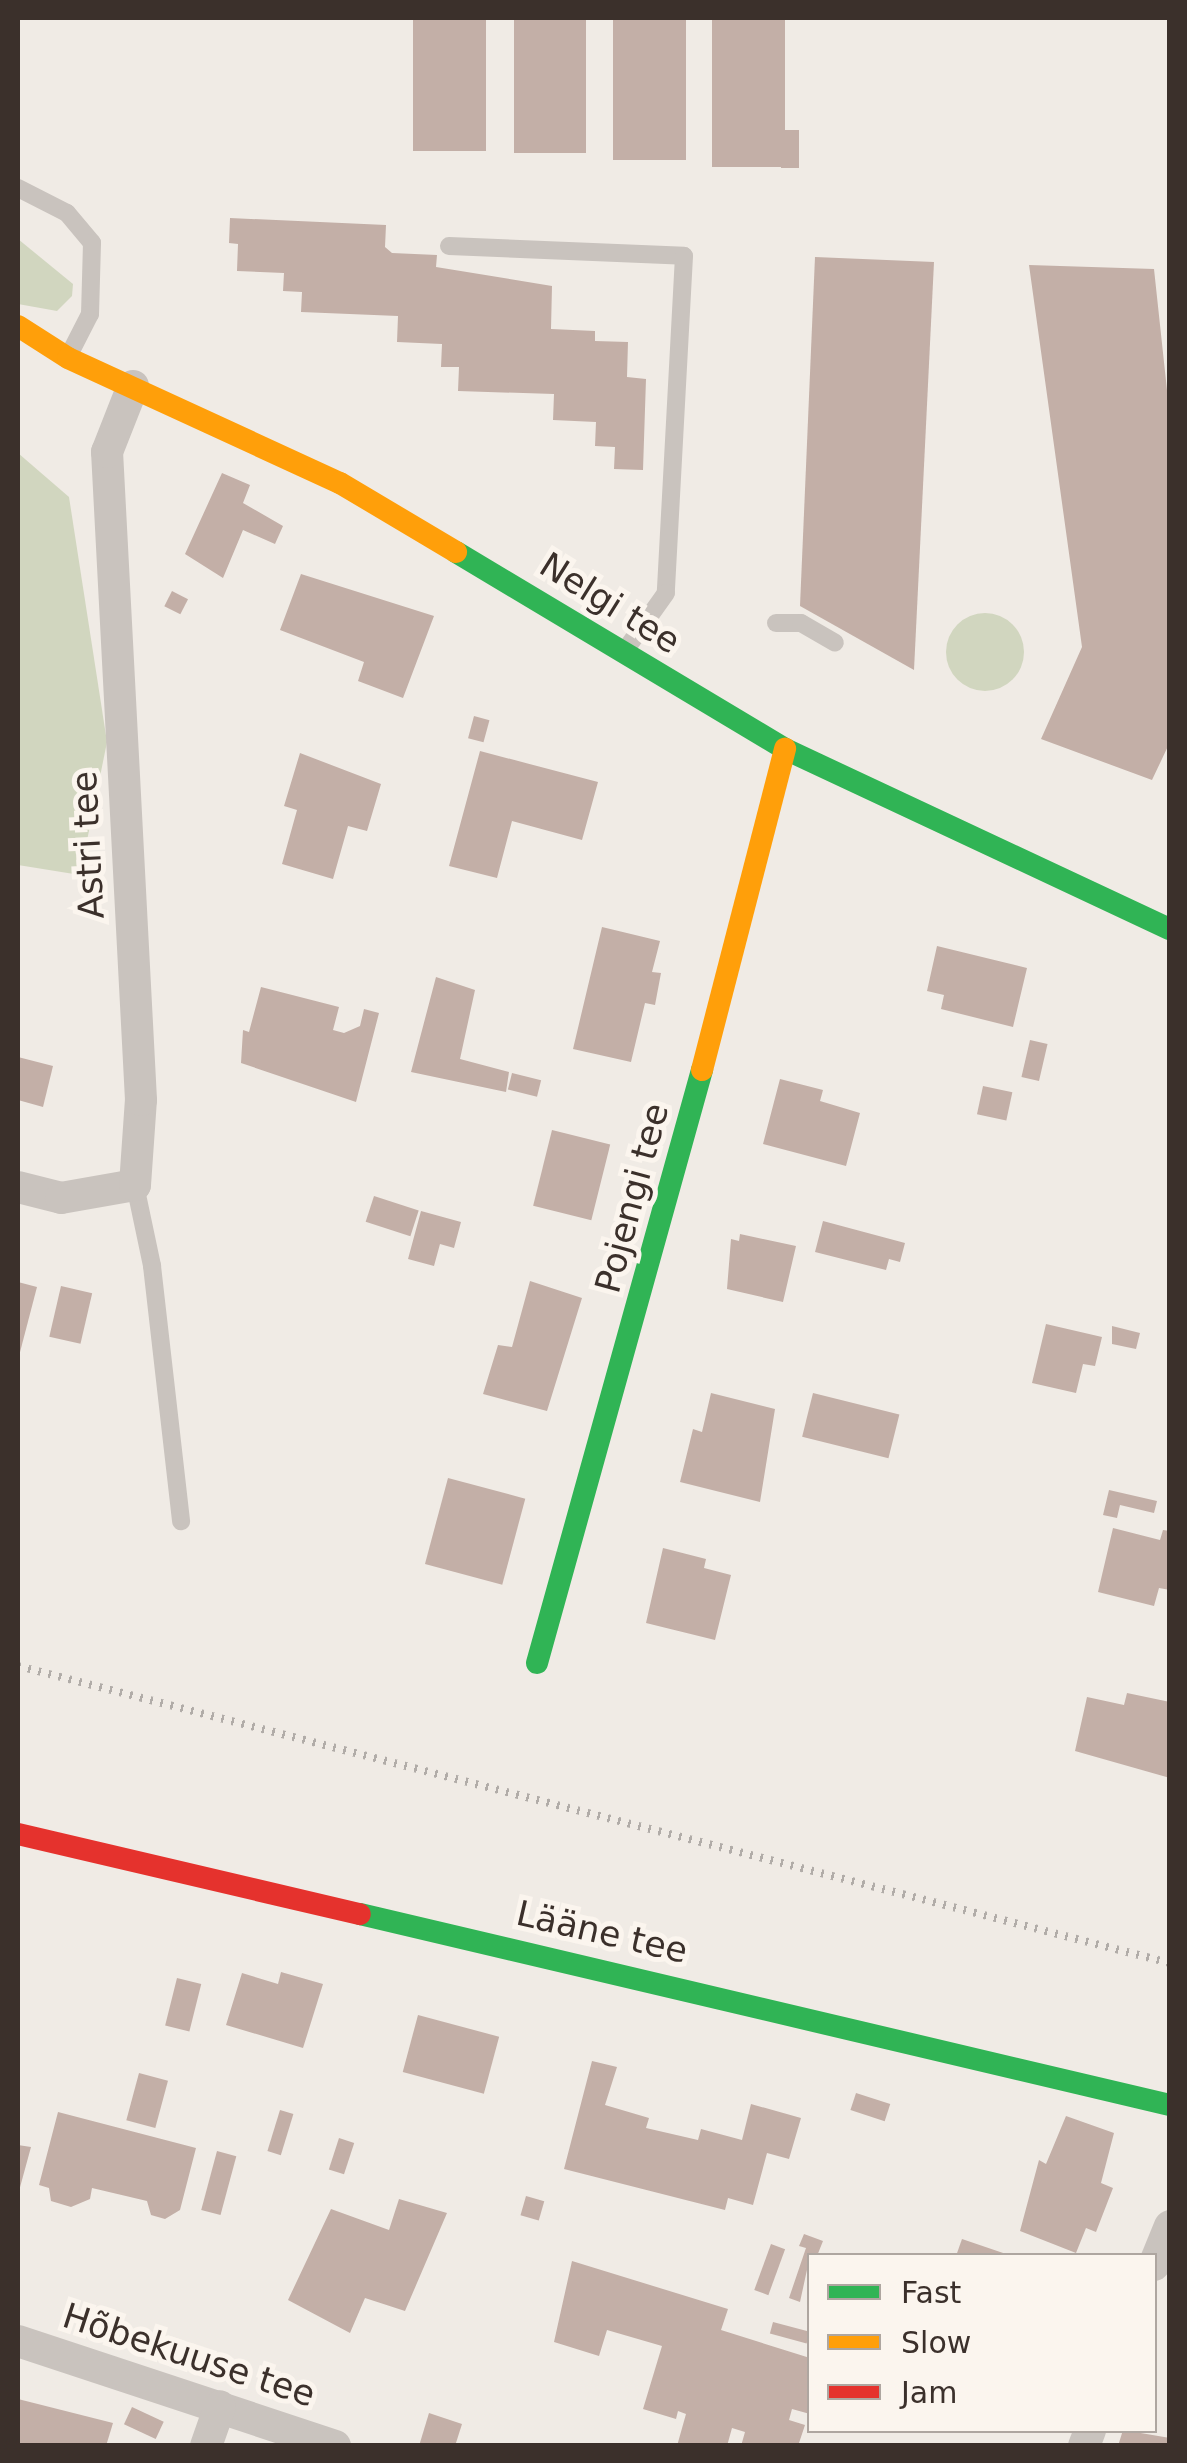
<!DOCTYPE html>
<html>
<head>
<meta charset="utf-8">
<style>
	body { margin:0 }
	#map { position:relative; width:1187px; height:2463px; overflow:hidden; background:#f0ebe5; font-family:"DejaVu Sans",sans-serif }
	div>[style] { position:absolute }
	[style*='--x'] { left:calc(var(--x)*1px); top:calc(var(--y)*1px); width:calc(var(--w)*1px); rotate:calc(var(--a)*1deg) }
	.green>* { inset:0; background:#d1d6bf }
	.round { border-radius:50% }
	.building>* { inset:0; background:#c3afa7; transform-origin:0 0 }
	.lane>* { height:18px; margin:-9px; padding:0 9px; transform-origin:9px; border-radius:9px; background:#c9c3be }
	.street>* { height:32px; margin:-16px; padding:0 16px; transform-origin:16px; border-radius:16px; background:#c9c3be }
	.fast>* { height:22px; margin:-11px; padding:0 11px; transform-origin:11px; border-radius:11px; background:#30b455 }
	.slow>* { height:22px; margin:-11px; padding:0 11px; transform-origin:11px; border-radius:11px; background:#ff9f0a }
	.jam>* { height:22px; margin:-11px; padding:0 11px; transform-origin:11px; border-radius:11px; background:#e5322d }
	.rail>* { height:8px; margin-top:-4px; transform-origin:0; background:repeating-linear-gradient(90deg,#b1aca8 0 2.5px,transparent 0 10.5px) }
	span { translate:-50% -50%; white-space:nowrap; text-align:center; line-height:1.15; -webkit-text-stroke:10px #fbf5ee; paint-order:stroke }
	.street-label { font-size:35px; color:#3b302b }
	.frame { position:absolute; inset:0; border:20px solid #3b302b; pointer-events:none }
	.legend { position:absolute; left:807px; top:2253px; width:350px; height:180px; box-sizing:border-box; background:#fbf5ee; border:2px solid #aea6a0; margin:0; padding:12px 18px; list-style:none; font-size:30px; color:#3b302b }
	.legend li { display:flex; align-items:center; gap:20px; height:50px }
	.legend b { width:50px; border:2px solid #aea6a0 }
</style>
</head>
<body>
<div id="map">
	<div class="green">
		<div style="clip-path:polygon(18px 239px,73px 284px,72px 296px,57px 311px,18px 304px)"></div>
		<div style="clip-path:polygon(18px 453px,69px 497px,107px 742px,80px 875px,18px 865px)"></div>
		<div class="round" style="left:946px;top:613px;width:78px;height:78px"></div>
	</div>
	<div class="building">
		<div style="left:413px;top:18px;width:73px;height:133px"></div>
		<div style="left:514px;top:18px;width:72px;height:135px"></div>
		<div style="left:613px;top:18px;width:73px;height:142px"></div>
		<div style="left:712px;top:18px;width:73px;height:149px"></div>
		<div style="left:781px;top:130px;width:18px;height:38px"></div>
		<div style="clip-path:polygon(230px 218px,386px 225px,385px 247px,392px 253px,437px 255px,436px 267px,552px 286px,551px 329px,595px 331px,595px 341px,628px 342px,627px 377px,646px 379px,643px 470px,614px 469px,615px 447px,595px 446px,596px 422px,553px 420px,554px 394px,458px 391px,459px 367px,441px 367px,442px 344px,397px 342px,398px 316px,301px 312px,302px 292px,283px 291px,284px 273px,237px 271px,238px 244px,229px 243px)"></div>
		<div style="clip-path:polygon(815px 257px,934px 262px,914px 670px,800px 606px)"></div>
		<div style="clip-path:polygon(1029px 265px,1154px 269px,1170px 418px,1170px 742px,1152px 780px,1041px 739px,1082px 647px)"></div>
		<div style="clip-path:polygon(222px 473px,250px 485px,243px 503px,283px 526px,275px 544px,243px 530px,223px 578px,185px 554px)"></div>
		<div style="clip-path:polygon(301px 574px,434px 616px,403px 698px,358px 681px,364px 662px,280px 630px)"></div>
		<div style="left:172px;top:591px;width:18px;height:17px;rotate:27deg"></div>
		<div style="left:474px;top:716px;width:16px;height:23px;rotate:15deg"></div>
		<div style="clip-path:polygon(480px 751px,598px 782px,582px 840px,512px 821px,497px 878px,449px 866px)"></div>
		<div style="clip-path:polygon(300px 753px,381px 784px,367px 831px,348px 826px,333px 879px,282px 864px,297px 810px,284px 806px)"></div>
		<div style="clip-path:polygon(602px 927px,660px 941px,652px 972px,661px 973px,655px 1005px,645px 1003px,631px 1062px,573px 1049px)"></div>
		<div style="clip-path:polygon(937px 946px,1027px 968px,1013px 1027px,941px 1009px,944px 995px,927px 991px)"></div>
		<div style="clip-path:polygon(436px 977px,475px 990px,460px 1059px,509px 1072px,506px 1092px,411px 1072px)"></div>
		<div style="clip-path:polygon(261px 987px,339px 1007px,333px 1030px,344px 1033px,360px 1026px,364px 1009px,379px 1013px,356px 1102px,241px 1063px,243px 1030px,249px 1032px)"></div>
		<div style="left:1030px;top:1040px;width:18px;height:38px;rotate:13deg"></div>
		<div style="clip-path:polygon(18px 1057px,53px 1066px,43px 1107px,18px 1100px)"></div>
		<div style="left:512px;top:1073px;width:30px;height:17px;rotate:14deg"></div>
		<div style="clip-path:polygon(780px 1079px,823px 1090px,820px 1101px,860px 1113px,846px 1166px,763px 1144px)"></div>
		<div style="left:983px;top:1086px;width:30px;height:29px;rotate:12deg"></div>
		<div style="left:552px;top:1130px;width:60px;height:78px;rotate:14deg"></div>
		<div style="left:374px;top:1196px;width:47px;height:27px;rotate:18deg"></div>
		<div style="clip-path:polygon(421px 1211px,461px 1222px,454px 1248px,440px 1244px,434px 1266px,408px 1259px)"></div>
		<div style="clip-path:polygon(823px 1221px,905px 1243px,900px 1262px,889px 1259px,886px 1270px,815px 1252px)"></div>
		<div style="clip-path:polygon(740px 1234px,796px 1246px,783px 1302px,727px 1289px,731px 1239px,739px 1241px)"></div>
		<div style="clip-path:polygon(530px 1281px,582px 1298px,547px 1411px,483px 1394px,498px 1345px,512px 1347px)"></div>
		<div style="clip-path:polygon(18px 1282px,37px 1287px,19px 1356px,18px 1356px)"></div>
		<div style="left:61px;top:1286px;width:32px;height:52px;rotate:13deg"></div>
		<div style="clip-path:polygon(1046px 1324px,1102px 1337px,1095px 1366px,1083px 1364px,1076px 1393px,1032px 1383px)"></div>
		<div style="clip-path:polygon(1112px 1326px,1140px 1333px,1136px 1349px,1112px 1344px)"></div>
		<div style="clip-path:polygon(711px 1393px,775px 1409px,760px 1502px,680px 1482px,693px 1429px,702px 1432px)"></div>
		<div style="left:813px;top:1393px;width:89px;height:45px;rotate:14deg"></div>
		<div style="left:448px;top:1478px;width:80px;height:89px;rotate:15deg"></div>
		<div style="clip-path:polygon(1109px 1490px,1157px 1501px,1154px 1513px,1120px 1505px,1117px 1518px,1103px 1515px)"></div>
		<div style="clip-path:polygon(1113px 1528px,1160px 1540px,1163px 1530px,1170px 1531px,1170px 1590px,1159px 1588px,1154px 1606px,1098px 1592px)"></div>
		<div style="clip-path:polygon(663px 1548px,706px 1559px,704px 1568px,731px 1575px,715px 1640px,646px 1623px)"></div>
		<div style="clip-path:polygon(1127px 1693px,1170px 1702px,1170px 1778px,1075px 1751px,1087px 1697px,1124px 1705px)"></div>
		<div style="clip-path:polygon(281px 1972px,323px 1984px,303px 2048px,226px 2025px,242px 1973px,278px 1984px)"></div>
		<div style="left:177px;top:1978px;width:25px;height:49px;rotate:14deg"></div>
		<div style="left:418px;top:2015px;width:84px;height:59px;rotate:15deg"></div>
		<div style="clip-path:polygon(592px 2061px,617px 2067px,605px 2105px,649px 2118px,646px 2128px,698px 2140px,701px 2129px,742px 2140px,751px 2104px,801px 2118px,789px 2159px,767px 2153px,753px 2205px,728px 2198px,725px 2210px,564px 2169px)"></div>
		<div style="left:139px;top:2073px;width:30px;height:49px;rotate:15deg"></div>
		<div style="left:856px;top:2093px;width:36px;height:18px;rotate:18deg"></div>
		<div style="left:280px;top:2110px;width:14px;height:43px;rotate:17deg"></div>
		<div style="clip-path:polygon(58px 2112px,196px 2148px,180px 2210px,165px 2219px,151px 2215px,147px 2201px,92px 2188px,90px 2199px,71px 2207px,51px 2201px,49px 2188px,39px 2185px)"></div>
		<div style="clip-path:polygon(1066px 2116px,1114px 2133px,1101px 2183px,1113px 2188px,1096px 2232px,1086px 2228px,1076px 2253px,1020px 2231px,1039px 2160px,1046px 2164px)"></div>
		<div style="left:339px;top:2138px;width:16px;height:33px;rotate:18deg"></div>
		<div style="clip-path:polygon(18px 2145px,31px 2147px,19px 2191px,18px 2191px)"></div>
		<div style="left:217px;top:2151px;width:20px;height:61px;rotate:15deg"></div>
		<div style="left:526px;top:2196px;width:19px;height:20px;rotate:16deg"></div>
		<div style="clip-path:polygon(399px 2199px,447px 2213px,405px 2311px,365px 2298px,350px 2333px,288px 2300px,331px 2209px,389px 2230px)"></div>
		<div style="clip-path:polygon(804px 2234px,823px 2241px,817px 2256px,810px 2256px,800px 2302px,789px 2298px,806px 2248px,799px 2246px)"></div>
		<div style="clip-path:polygon(962px 2239px,1009px 2255px,1009px 2256px,956px 2256px)"></div>
		<div style="left:771px;top:2244px;width:15px;height:49px;rotate:20deg"></div>
		<div style="clip-path:polygon(572px 2261px,728px 2309px,721px 2330px,810px 2358px,810px 2414px,792px 2409px,789px 2420px,805px 2425px,798px 2446px,741px 2446px,745px 2432px,732px 2428px,727px 2446px,677px 2446px,686px 2414px,678px 2411px,676px 2419px,643px 2409px,662px 2346px,607px 2330px,599px 2356px,554px 2342px)"></div>
		<div style="left:773px;top:2322px;width:38px;height:12px;rotate:15deg"></div>
		<div style="clip-path:polygon(18px 2399px,113px 2423px,106px 2446px,18px 2446px)"></div>
		<div style="left:132px;top:2407px;width:35px;height:19px;rotate:25deg"></div>
		<div style="clip-path:polygon(429px 2413px,462px 2424px,455px 2446px,419px 2446px)"></div>
		<div style="clip-path:polygon(1123px 2430px,1170px 2438px,1170px 2446px,1118px 2446px)"></div>
	</div>
	<div class="lane">
		<div style="--x:18;--y:188;--w:55;--a:27"></div>
		<div style="--x:67;--y:213;--w:39;--a:50"></div>
		<div style="--x:92;--y:243;--w:71;--a:91.6"></div>
		<div style="--x:90;--y:314;--w:48;--a:117.1"></div>
		<div style="--x:449;--y:246;--w:235;--a:2.4"></div>
		<div style="--x:684;--y:256;--w:337;--a:93.1"></div>
		<div style="--x:666;--y:593;--w:69;--a:125.5"></div>
		<div style="--x:776;--y:623;--w:25;--a:0"></div>
		<div style="--x:801;--y:623;--w:39;--a:30"></div>
		<div style="--x:135;--y:1185;--w:83;--a:78.1"></div>
		<div style="--x:152;--y:1266;--w:257;--a:83.5"></div>
	</div>
	<div class="street">
		<div style="--x:18;--y:1187;--w:44;--a:14.3"></div>
		<div style="--x:61;--y:1198;--w:75;--a:-10"></div>
		<div style="--x:135;--y:1185;--w:85;--a:-86"></div>
		<div style="--x:141;--y:1100;--w:649;--a:-93"></div>
		<div style="--x:107;--y:452;--w:71;--a:-68.5"></div>
		<div style="--x:1154;--y:2265;--w:42;--a:-67.7"></div>
		<div style="--x:18;--y:2341;--w:334;--a:18.3"></div>
		<div style="--x:206;--y:2446;--w:42;--a:-70.7"></div>
		<div style="--x:1084;--y:2446;--w:17;--a:-69"></div>
	</div>
	<div class="fast">
		<div style="--x:456;--y:552;--w:383;--a:30.9"></div>
		<div style="--x:785;--y:749;--w:425;--a:25.1"></div>
		<div style="--x:537;--y:1663;--w:616;--a:-74.45"></div>
		<div style="--x:360;--y:1914;--w:832;--a:13.27"></div>
	</div>
	<div class="slow">
		<div style="--x:18;--y:326;--w:59;--a:32.6"></div>
		<div style="--x:68;--y:358;--w:299;--a:24.7"></div>
		<div style="--x:340;--y:483;--w:135;--a:30.7"></div>
		<div style="--x:702;--y:1070;--w:332;--a:-75.5"></div>
	</div>
	<div class="jam">
		<div style="--x:18;--y:1834;--w:351;--a:13.2"></div>
	</div>
	<div class="rail">
		<div style="--x:18;--y:1666;--w:1190;--a:14.46"></div>
	</div>
	<div class="street-label">
		<span style="left:610px;top:603px;rotate:32deg">Nelgi tee</span>
		<span style="left:88px;top:845px;rotate:-93deg">Astri tee</span>
		<span style="left:632px;top:1198px;rotate:-75deg">Pojengi tee</span>
		<span style="left:602px;top:1932px;rotate:13deg">Lääne tee</span>
		<span style="left:189px;top:2355px;rotate:18deg">Hõbekuuse tee</span>
	</div>
	<div class="frame"></div>
	<ul class="legend">
	<li><b style="height:12px;background:#30b455"></b>Fast</li>
	<li><b style="height:12px;background:#ff9f0a"></b>Slow</li>
	<li><b style="height:12px;background:#e5322d"></b>Jam</li>
	</ul>
</div>
</body>
</html>
